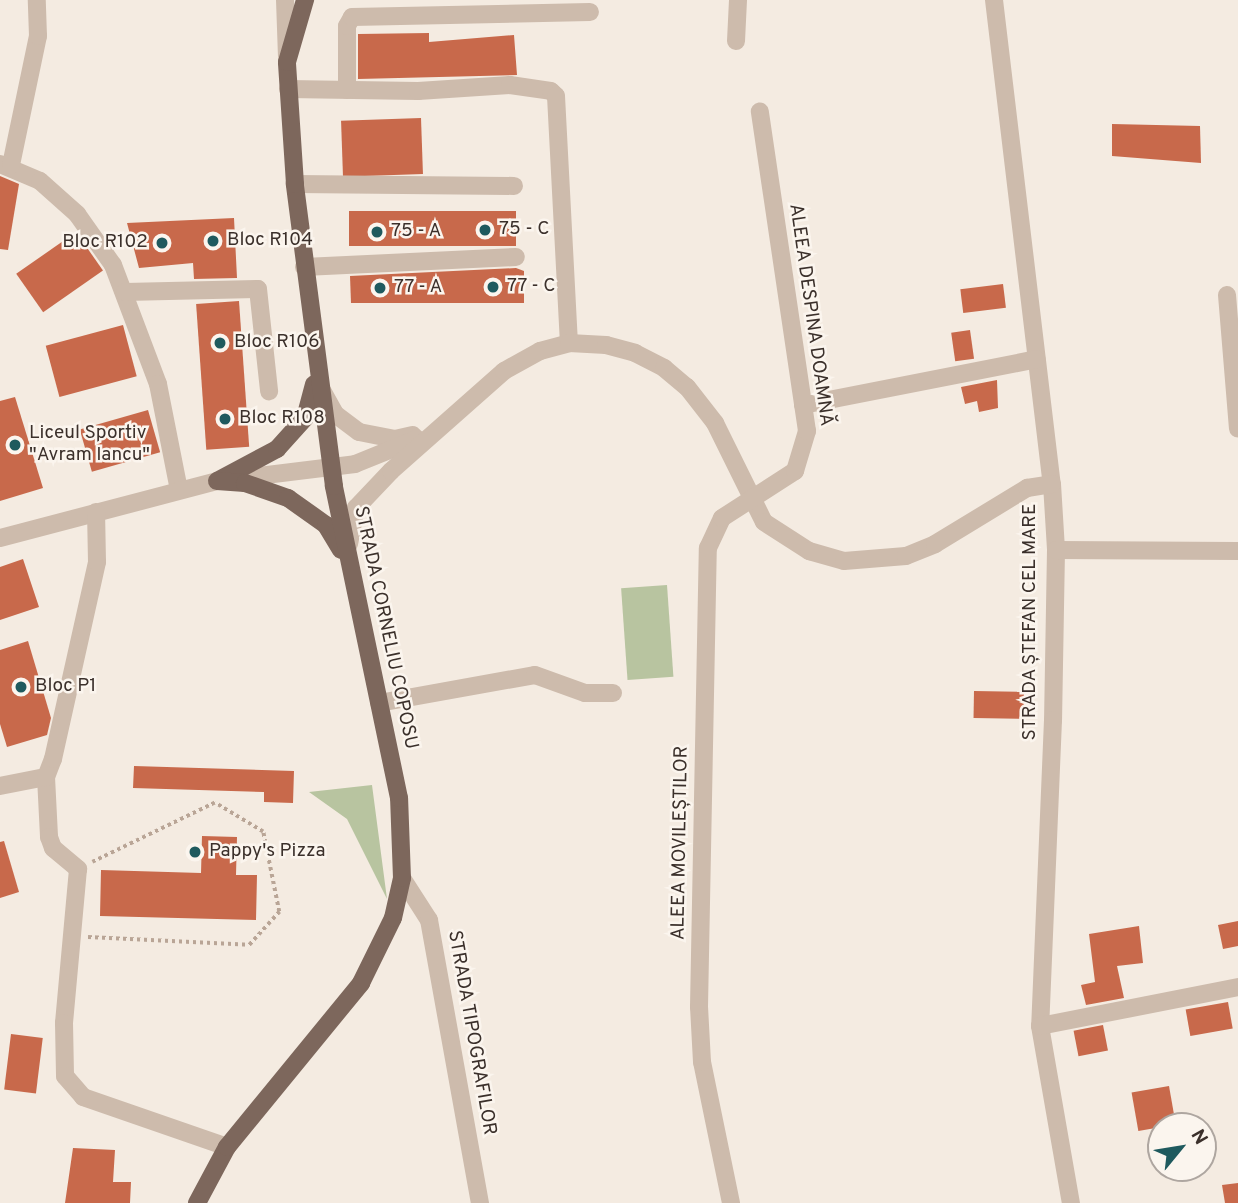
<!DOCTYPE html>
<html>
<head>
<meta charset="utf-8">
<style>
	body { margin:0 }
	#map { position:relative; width:1238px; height:1203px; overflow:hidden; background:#f4ebe1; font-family:Overpass,sans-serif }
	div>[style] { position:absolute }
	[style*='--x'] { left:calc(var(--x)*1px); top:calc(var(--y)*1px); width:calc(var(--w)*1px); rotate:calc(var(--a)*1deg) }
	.green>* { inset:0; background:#b8c4a0; transform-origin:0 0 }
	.building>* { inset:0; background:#c8694b; transform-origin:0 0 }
	.path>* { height:3.5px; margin-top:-1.75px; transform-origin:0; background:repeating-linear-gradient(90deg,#b9a596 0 3.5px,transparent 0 7px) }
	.minor>* { height:18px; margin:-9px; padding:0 9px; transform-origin:9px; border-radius:9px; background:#cdbbac }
	.major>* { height:18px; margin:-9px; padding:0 9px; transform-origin:9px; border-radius:9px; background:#7d675c }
	.dots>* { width:19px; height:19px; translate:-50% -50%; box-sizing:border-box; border:4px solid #fbf5ee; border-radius:50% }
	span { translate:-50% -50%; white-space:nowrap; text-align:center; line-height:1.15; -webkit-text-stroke:5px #fbf5ee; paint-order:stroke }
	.poi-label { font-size:19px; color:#3b302b }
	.left { translate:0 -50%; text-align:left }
	.right { translate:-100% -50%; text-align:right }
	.street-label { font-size:19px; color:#3b302b }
	.north { position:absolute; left:1147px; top:1112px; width:70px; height:70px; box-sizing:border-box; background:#fbf5ee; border:2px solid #aea6a0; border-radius:50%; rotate:60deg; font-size:19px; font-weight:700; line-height:28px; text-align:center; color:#3b302b }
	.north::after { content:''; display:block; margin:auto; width:24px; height:32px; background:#1f5a5e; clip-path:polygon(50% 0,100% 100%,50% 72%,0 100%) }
</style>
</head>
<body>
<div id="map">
	<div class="green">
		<div style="left:667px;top:585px;width:92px;height:46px;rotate:86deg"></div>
		<div style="clip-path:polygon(372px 785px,387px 899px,347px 819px,309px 792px)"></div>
	</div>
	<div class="building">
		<div style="clip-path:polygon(429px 33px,429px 42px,514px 35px,517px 75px,358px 79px,358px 34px)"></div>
		<div style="left:421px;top:118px;width:56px;height:80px;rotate:88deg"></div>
		<div style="clip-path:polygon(1112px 124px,1200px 126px,1201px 163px,1112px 156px)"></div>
		<div style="clip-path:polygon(0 176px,19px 184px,8px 250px,0 249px)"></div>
		<div style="left:516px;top:211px;width:35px;height:167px;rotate:90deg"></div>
		<div style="clip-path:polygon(234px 218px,237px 278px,194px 279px,193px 263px,139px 268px,127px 223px)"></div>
		<div style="left:76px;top:232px;width:47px;height:73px;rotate:55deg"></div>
		<div style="clip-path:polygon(516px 268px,524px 271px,524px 303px,351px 303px,350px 276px)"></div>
		<div style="left:1003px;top:284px;width:24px;height:43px;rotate:83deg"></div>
		<div style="left:239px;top:301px;width:146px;height:43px;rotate:86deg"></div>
		<div style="left:123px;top:325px;width:53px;height:80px;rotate:75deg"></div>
		<div style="left:970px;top:330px;width:29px;height:19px;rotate:82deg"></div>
		<div style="clip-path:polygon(997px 380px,998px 408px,979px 412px,977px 401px,965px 404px,961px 387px)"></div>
		<div style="clip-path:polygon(15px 397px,43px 488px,0 501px,0 401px)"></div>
		<div style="left:148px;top:410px;width:44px;height:71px;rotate:74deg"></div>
		<div style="clip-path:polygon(23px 559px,39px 607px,0 620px,0 567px)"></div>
		<div style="clip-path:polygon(28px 641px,51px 718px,47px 735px,7px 747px,0 724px,0 650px)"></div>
		<div style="left:974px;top:691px;width:50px;height:27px;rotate:1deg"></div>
		<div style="clip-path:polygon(134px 766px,294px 771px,293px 803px,264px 802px,264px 792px,133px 788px)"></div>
		<div style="clip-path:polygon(202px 836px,237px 837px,236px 875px,257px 875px,256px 920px,100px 916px,101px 870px,201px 873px)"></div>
		<div style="clip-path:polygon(4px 841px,19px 892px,0 898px,0 842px)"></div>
		<div style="clip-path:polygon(1238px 921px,1238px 946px,1223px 949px,1218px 925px)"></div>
		<div style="clip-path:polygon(1139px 926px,1143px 963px,1117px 966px,1124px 998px,1086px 1005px,1081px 985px,1095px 982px,1089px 934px)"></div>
		<div style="left:1228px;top:1002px;width:27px;height:43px;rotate:80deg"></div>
		<div style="left:1103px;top:1025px;width:26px;height:30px;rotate:79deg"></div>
		<div style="left:11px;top:1034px;width:32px;height:56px;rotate:7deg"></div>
		<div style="left:1169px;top:1086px;width:39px;height:38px;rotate:80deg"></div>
		<div style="clip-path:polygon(73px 1148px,115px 1150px,113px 1182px,131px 1182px,130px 1203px,65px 1203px)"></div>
		<div style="clip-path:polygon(1238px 1183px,1238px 1203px,1225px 1203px,1222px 1185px)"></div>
	</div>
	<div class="path">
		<div style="--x:88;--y:937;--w:161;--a:2.8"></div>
		<div style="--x:249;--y:945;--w:45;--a:-47.7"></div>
		<div style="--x:279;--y:912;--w:82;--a:-101.3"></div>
		<div style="--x:263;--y:832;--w:56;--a:-148.9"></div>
		<div style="--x:215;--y:803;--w:136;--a:154.2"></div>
	</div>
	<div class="minor">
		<div style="--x:285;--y:0;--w:56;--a:88"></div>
		<div style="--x:994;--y:0;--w:487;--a:83.2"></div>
		<div style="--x:1052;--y:484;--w:66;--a:86.5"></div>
		<div style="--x:1056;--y:550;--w:170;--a:91"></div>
		<div style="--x:1053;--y:720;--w:306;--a:92.4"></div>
		<div style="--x:1040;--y:1026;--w:180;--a:80.1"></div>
		<div style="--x:736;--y:41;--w:41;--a:-87.2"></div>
		<div style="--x:288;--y:89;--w:130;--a:0.9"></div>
		<div style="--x:418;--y:91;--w:92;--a:-3.7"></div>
		<div style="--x:510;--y:85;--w:41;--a:8.3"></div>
		<div style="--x:551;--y:91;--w:7;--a:45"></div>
		<div style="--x:556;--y:96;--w:247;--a:87"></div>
		<div style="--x:347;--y:90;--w:64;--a:-90"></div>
		<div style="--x:347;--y:26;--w:10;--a:-61"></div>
		<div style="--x:352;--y:17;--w:238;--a:-1.2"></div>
		<div style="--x:0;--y:164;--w:43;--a:23"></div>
		<div style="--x:40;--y:181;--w:50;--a:41.7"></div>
		<div style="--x:77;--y:214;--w:62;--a:54.8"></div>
		<div style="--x:113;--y:265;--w:127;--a:69.3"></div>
		<div style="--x:158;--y:384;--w:108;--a:78.8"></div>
		<div style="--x:11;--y:165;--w:132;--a:-78.2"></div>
		<div style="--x:38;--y:36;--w:36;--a:-92"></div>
		<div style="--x:295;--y:184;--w:219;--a:0.5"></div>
		<div style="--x:304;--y:267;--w:212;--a:-2.7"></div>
		<div style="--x:125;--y:292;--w:133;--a:-1.3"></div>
		<div style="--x:258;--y:289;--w:103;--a:83.8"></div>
		<div style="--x:1227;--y:295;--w:134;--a:85.3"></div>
		<div style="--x:323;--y:392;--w:25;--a:61"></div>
		<div style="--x:335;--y:414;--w:30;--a:37"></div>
		<div style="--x:359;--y:432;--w:37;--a:11"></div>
		<div style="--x:395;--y:439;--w:18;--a:-13"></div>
		<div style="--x:803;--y:405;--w:238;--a:-11.1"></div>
		<div style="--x:0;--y:538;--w:224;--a:-14.7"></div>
		<div style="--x:217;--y:481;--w:139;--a:-7"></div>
		<div style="--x:355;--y:464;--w:67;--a:-22"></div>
		<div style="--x:349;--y:544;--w:37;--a:-79"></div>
		<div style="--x:356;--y:508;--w:51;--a:-46.6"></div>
		<div style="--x:391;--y:471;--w:151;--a:-41.5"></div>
		<div style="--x:504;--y:371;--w:41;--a:-29.1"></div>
		<div style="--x:540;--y:351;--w:30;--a:-15"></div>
		<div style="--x:569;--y:343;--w:37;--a:3"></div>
		<div style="--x:606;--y:345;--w:30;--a:15"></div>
		<div style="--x:635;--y:353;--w:33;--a:27"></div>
		<div style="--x:664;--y:368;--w:30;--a:40"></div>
		<div style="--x:687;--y:387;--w:46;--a:52.1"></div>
		<div style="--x:715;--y:423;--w:110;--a:63.7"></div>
		<div style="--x:764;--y:522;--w:54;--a:32.8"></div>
		<div style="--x:809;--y:551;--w:36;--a:16"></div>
		<div style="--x:844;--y:561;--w:62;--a:-4.6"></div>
		<div style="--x:906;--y:556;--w:31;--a:-22"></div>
		<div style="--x:935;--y:544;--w:108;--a:-31.3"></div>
		<div style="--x:1027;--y:488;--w:25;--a:-9"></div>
		<div style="--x:1056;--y:550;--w:182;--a:0.3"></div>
		<div style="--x:379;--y:703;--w:158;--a:-10.2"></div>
		<div style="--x:535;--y:675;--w:53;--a:19.8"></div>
		<div style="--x:585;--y:693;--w:28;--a:0"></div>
		<div style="--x:46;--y:777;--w:60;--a:87.1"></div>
		<div style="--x:49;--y:837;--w:12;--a:70"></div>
		<div style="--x:53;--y:848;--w:33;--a:40"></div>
		<div style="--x:78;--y:869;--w:155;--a:95.2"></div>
		<div style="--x:64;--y:1023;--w:53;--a:88.9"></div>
		<div style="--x:65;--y:1076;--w:28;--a:49"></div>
		<div style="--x:83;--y:1097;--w:152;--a:19.1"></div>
		<div style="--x:0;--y:786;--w:47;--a:-11.1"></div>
		<div style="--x:46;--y:777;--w:19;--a:-69"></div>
		<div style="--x:53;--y:759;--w:202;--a:-77.4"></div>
		<div style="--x:97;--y:562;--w:50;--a:-91.1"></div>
		<div style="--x:402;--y:878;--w:50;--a:57.3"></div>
		<div style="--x:429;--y:920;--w:288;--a:79.8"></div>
		<div style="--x:1040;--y:1026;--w:202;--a:-11.1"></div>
		<div style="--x:731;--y:1203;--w:144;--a:-101.6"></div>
		<div style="--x:702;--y:1062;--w:55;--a:-93.1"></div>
		<div style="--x:699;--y:1007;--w:459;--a:-88.9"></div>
		<div style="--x:708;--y:548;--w:33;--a:-65"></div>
		<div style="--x:722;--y:518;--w:87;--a:-32.8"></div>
		<div style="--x:795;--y:471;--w:42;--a:-73.3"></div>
		<div style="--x:807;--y:431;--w:323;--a:-98.4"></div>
	</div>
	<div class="major">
		<div style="--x:219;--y:480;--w:66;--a:-28.1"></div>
		<div style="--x:277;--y:449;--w:42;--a:-47.9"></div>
		<div style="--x:305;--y:418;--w:35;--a:-75"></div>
		<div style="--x:217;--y:481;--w:28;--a:4"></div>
		<div style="--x:245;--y:483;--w:46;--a:19.2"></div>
		<div style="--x:288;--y:498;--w:47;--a:35.4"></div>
		<div style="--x:326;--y:525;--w:29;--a:59"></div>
		<div style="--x:197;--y:1203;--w:64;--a:-61.8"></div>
		<div style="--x:227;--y:1147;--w:212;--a:-50.7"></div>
		<div style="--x:361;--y:983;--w:72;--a:-63.8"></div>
		<div style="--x:393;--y:918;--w:41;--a:-77.3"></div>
		<div style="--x:402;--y:878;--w:80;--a:-92.1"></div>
		<div style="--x:399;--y:798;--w:319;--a:-101.8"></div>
		<div style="--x:334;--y:486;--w:305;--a:-97.4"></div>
		<div style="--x:295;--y:184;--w:122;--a:-93.8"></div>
		<div style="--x:287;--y:62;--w:65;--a:-73.8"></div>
	</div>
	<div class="dots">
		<div style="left:485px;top:230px;background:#1f5a5e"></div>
		<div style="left:377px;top:232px;background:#1f5a5e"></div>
		<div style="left:213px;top:241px;background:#1f5a5e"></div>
		<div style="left:162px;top:243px;background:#1f5a5e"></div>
		<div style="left:493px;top:287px;background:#1f5a5e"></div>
		<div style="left:380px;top:288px;background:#1f5a5e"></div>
		<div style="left:220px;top:343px;background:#1f5a5e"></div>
		<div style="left:225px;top:419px;background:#1f5a5e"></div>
		<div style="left:15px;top:445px;background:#1f5a5e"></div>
		<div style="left:21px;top:687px;background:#1f5a5e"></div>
		<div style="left:195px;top:852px;background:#1f5a5e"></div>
	</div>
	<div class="poi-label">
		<span class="left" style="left:499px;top:230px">75 - C</span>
		<span class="left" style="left:391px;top:232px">75 - A</span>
		<span class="left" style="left:227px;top:241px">Bloc R104</span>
		<span class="right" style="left:148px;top:243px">Bloc R102</span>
		<span class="left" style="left:507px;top:287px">77 - C</span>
		<span class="left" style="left:394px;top:288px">77 - A</span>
		<span class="left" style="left:234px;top:343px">Bloc R106</span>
		<span class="left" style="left:239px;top:419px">Bloc R108</span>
		<span class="left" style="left:29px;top:445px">Liceul Sportiv<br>"Avram Iancu"</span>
		<span class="left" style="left:35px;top:687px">Bloc P1</span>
		<span class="left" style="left:209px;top:852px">Pappy's Pizza</span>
	</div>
	<div class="street-label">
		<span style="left:810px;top:315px;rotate:82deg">ALEEA DESPINA DOAMNĂ</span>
		<span style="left:1031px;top:622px;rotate:-90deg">STRADA ȘTEFAN CEL MARE</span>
		<span style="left:385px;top:628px;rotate:78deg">STRADA CORNELIU COPOSU</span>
		<span style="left:681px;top:843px;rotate:-89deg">ALEEA MOVILEȘTILOR</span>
		<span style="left:471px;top:1033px;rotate:80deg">STRADA TIPOGRAFILOR</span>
	</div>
	<div class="north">N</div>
</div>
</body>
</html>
